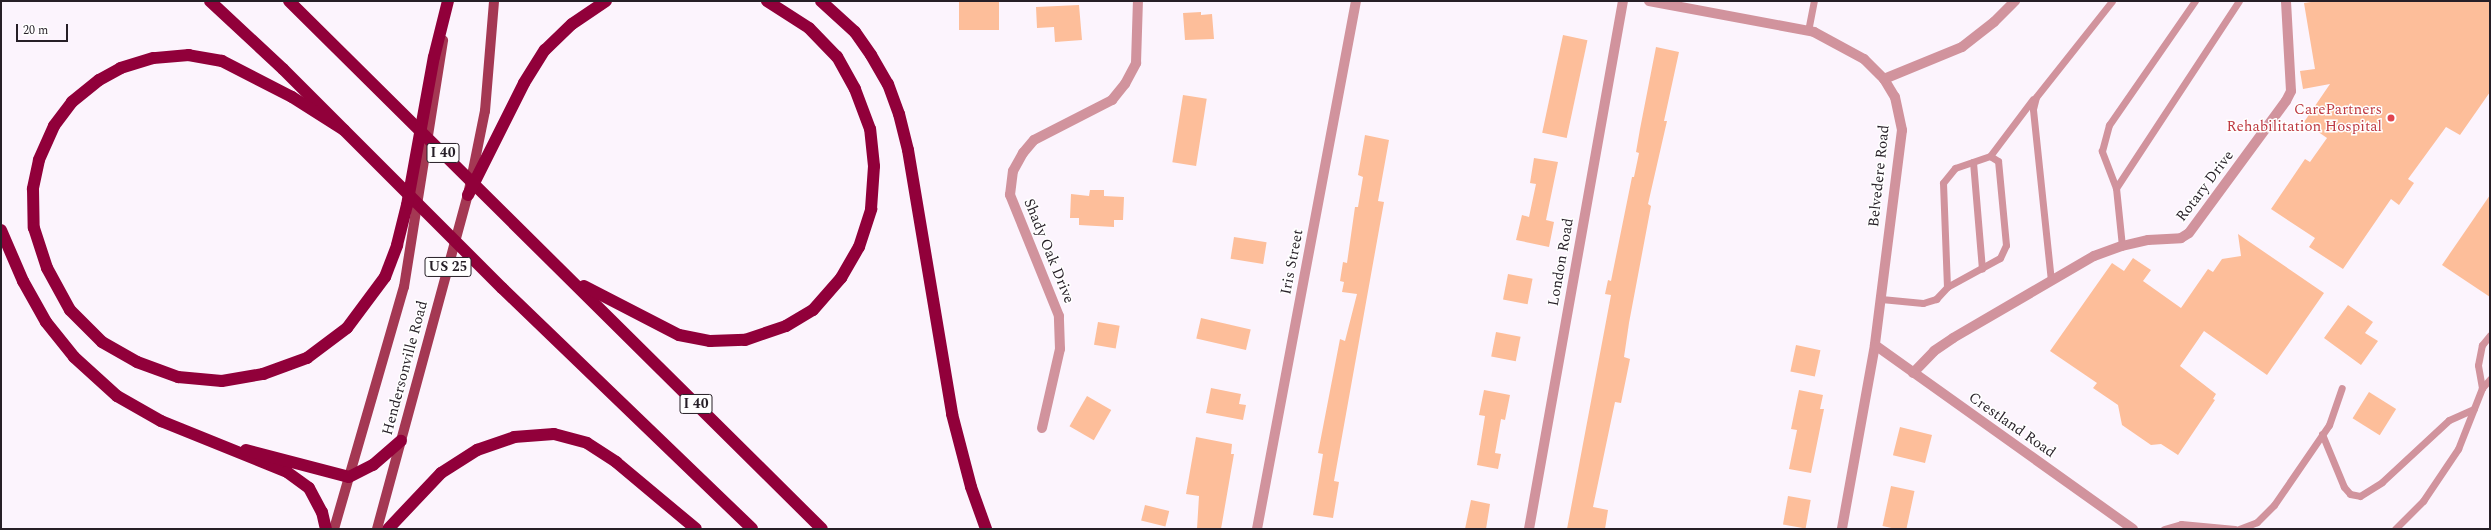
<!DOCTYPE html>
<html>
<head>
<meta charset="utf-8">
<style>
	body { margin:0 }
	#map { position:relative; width:2491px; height:530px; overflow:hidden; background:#fcf4fd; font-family:Spectral,serif }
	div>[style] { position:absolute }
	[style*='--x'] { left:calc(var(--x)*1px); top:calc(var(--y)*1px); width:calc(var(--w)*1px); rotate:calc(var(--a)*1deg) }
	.building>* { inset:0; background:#fdbe9a; transform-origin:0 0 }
	.lane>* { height:7px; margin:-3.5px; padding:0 3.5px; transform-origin:3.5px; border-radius:3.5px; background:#d1939d }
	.street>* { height:10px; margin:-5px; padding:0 5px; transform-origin:5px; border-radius:5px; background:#d1939d }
	.primary>* { height:10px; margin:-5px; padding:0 5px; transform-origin:5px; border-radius:5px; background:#a43853 }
	.highway>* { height:12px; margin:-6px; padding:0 6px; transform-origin:6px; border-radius:6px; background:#91003a }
	.dots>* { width:11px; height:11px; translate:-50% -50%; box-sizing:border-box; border:2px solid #fff; border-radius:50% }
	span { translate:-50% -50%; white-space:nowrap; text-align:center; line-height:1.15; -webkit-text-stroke:3px #fff; paint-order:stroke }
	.shield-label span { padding:1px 3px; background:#fff; border:1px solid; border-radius:3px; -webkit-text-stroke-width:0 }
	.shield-label { font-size:14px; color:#261f27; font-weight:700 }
	.health-label { font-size:15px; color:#be3a42 }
	.right { translate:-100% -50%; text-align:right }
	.street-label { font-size:15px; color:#261f27 }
	.frame { position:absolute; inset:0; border:2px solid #261f27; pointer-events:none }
	.scale { position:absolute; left:16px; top:24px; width:52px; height:18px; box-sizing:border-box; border:2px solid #261f27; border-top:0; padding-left:5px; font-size:12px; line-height:14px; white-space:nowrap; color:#261f27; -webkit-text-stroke:3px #fff; paint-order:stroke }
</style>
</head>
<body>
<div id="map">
	<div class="building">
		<div style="left:959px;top:1px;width:40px;height:29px"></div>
		<div style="clip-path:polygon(2318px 1px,2490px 1px,2490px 92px,2460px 135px,2446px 127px,2408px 179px,2414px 183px,2399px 205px,2391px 199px,2343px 269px,2309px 247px,2315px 238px,2271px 209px,2305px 159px,2310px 162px,2327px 138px,2304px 122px,2330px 84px,2303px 89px,2300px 71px,2315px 69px,2304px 3px)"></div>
		<div style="clip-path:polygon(1079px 5px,1082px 40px,1055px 42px,1054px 27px,1037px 28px,1036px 7px)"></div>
		<div style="clip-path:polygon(1201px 12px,1201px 15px,1212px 14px,1214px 39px,1185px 40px,1183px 13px)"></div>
		<div style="left:1563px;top:35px;width:25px;height:100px;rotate:12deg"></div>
		<div style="clip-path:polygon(1656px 47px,1679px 52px,1664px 121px,1667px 121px,1648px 204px,1651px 206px,1629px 323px,1624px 357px,1630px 359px,1621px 403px,1615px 402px,1593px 507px,1608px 510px,1605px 529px,1567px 529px,1611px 295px,1605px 294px,1608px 280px,1611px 281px,1632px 177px,1634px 177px,1639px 153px,1636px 152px,1640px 129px)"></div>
		<div style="left:1183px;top:95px;width:24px;height:68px;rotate:9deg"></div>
		<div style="clip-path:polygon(1365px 135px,1389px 140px,1378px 201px,1384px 202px,1334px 481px,1339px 482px,1333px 518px,1313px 515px,1323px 454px,1318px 453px,1340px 339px,1345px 341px,1357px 294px,1342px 292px,1344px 282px,1340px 281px,1343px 262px,1347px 263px,1355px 207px,1358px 207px,1363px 177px,1358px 175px)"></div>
		<div style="clip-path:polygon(1534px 158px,1558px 162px,1546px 220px,1554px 222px,1549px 247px,1516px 240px,1522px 215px,1529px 217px,1536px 184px,1530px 183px)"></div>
		<div style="clip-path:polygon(1090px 190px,1104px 190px,1104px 196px,1124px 197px,1123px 220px,1114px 220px,1114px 227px,1079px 225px,1079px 218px,1070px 218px,1071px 194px,1089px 196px)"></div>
		<div style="clip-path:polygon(2490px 195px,2490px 297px,2442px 265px)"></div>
		<div style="clip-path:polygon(2238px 234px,2324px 293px,2267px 375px,2204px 331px,2180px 366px,2216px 394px,2213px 399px,2215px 400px,2178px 455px,2161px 444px,2151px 445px,2122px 425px,2118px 405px,2093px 388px,2097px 383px,2050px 351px,2112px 263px,2124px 271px,2133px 258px,2151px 270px,2143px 281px,2181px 308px,2208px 269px,2213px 272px,2222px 259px,2241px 256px)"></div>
		<div style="left:1234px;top:237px;width:33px;height:22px;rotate:9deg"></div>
		<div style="left:1508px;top:274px;width:25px;height:26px;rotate:11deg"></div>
		<div style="clip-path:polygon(2348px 305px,2373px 322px,2365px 333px,2378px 341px,2361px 365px,2324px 338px)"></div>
		<div style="left:1201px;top:318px;width:51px;height:21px;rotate:13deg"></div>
		<div style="left:1098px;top:322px;width:22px;height:23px;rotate:10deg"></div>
		<div style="left:1496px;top:332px;width:25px;height:25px;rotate:11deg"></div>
		<div style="left:1796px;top:345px;width:25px;height:27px;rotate:12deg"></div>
		<div style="clip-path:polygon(1211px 388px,1241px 394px,1239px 404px,1246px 405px,1243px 420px,1206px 413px)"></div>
		<div style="clip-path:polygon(1484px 390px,1510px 395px,1505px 420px,1501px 419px,1495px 453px,1501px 454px,1498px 469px,1477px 465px,1485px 416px,1479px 415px)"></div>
		<div style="clip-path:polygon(1799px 390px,1823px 395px,1820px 409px,1824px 409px,1811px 473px,1789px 469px,1797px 430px,1791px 429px)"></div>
		<div style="left:2369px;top:392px;width:32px;height:31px;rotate:32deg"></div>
		<div style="left:1087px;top:396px;width:28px;height:35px;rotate:30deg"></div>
		<div style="left:1900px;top:427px;width:33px;height:29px;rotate:14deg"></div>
		<div style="clip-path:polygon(1196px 437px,1232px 444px,1231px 454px,1234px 454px,1221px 529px,1197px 529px,1199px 496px,1186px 494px)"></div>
		<div style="left:1891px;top:486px;width:24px;height:41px;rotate:12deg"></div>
		<div style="left:1788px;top:496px;width:23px;height:29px;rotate:10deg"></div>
		<div style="clip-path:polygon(1471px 500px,1490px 504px,1486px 529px,1465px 529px)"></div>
		<div style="left:1145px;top:505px;width:25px;height:16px;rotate:14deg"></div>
	</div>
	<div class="lane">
		<div style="--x:1808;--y:31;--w:31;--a:-79"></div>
		<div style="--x:1990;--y:156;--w:71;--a:-53"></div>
		<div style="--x:1973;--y:162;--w:107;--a:85.2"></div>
		<div style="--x:2116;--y:188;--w:224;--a:-56.7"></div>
		<div style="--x:2122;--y:246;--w:58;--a:-95.9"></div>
		<div style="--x:2116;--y:188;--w:40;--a:-111"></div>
		<div style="--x:2102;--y:151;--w:27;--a:-75"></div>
		<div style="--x:2109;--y:125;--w:151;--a:-55.3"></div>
		<div style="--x:2051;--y:281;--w:173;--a:-96"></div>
		<div style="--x:2033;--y:109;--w:12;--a:-76"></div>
		<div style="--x:2036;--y:97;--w:122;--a:-51.6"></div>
		<div style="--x:1881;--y:299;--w:42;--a:5.4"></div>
		<div style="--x:1923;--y:303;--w:14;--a:-17"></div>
		<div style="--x:1936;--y:299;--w:16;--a:-47"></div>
		<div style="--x:1947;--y:287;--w:60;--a:-28.7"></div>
		<div style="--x:2000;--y:258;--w:14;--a:-65"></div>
		<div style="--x:2006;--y:245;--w:84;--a:-95.4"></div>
		<div style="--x:1998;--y:161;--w:9;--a:-148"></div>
		<div style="--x:1990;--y:156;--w:37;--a:161"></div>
		<div style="--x:1955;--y:168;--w:19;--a:129"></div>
		<div style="--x:1943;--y:183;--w:104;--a:87.8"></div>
		<div style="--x:2482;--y:388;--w:23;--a:-100"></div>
		<div style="--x:2478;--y:365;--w:20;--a:-79"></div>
		<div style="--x:2482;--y:345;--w:13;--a:-51"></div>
		<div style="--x:2322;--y:434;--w:57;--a:67.5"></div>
		<div style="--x:2344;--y:487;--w:9;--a:49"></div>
		<div style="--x:2350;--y:494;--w:10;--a:11"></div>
		<div style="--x:2360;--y:496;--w:26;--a:-32"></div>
		<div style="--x:2382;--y:482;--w:91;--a:-42.8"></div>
		<div style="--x:2449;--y:420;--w:27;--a:-24"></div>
		<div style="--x:2164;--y:529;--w:18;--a:-16"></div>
		<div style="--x:2181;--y:524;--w:54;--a:5.3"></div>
		<div style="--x:2239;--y:529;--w:19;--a:-21"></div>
		<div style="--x:2257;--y:522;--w:24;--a:-45"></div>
		<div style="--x:2274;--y:505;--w:97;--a:-55.5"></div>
		<div style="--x:2329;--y:425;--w:39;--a:-71"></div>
		<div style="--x:2395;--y:529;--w:40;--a:-45"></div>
		<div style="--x:2423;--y:501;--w:63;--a:-56.1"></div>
		<div style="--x:2458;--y:449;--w:66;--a:-68.5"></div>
		<div style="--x:2482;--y:388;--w:12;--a:-48"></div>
	</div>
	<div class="street">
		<div style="--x:1649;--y:1;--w:168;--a:10.6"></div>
		<div style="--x:1814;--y:32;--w:57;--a:28.4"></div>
		<div style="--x:1864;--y:59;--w:28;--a:45"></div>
		<div style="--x:1884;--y:79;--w:21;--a:59"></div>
		<div style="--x:1895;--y:97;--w:34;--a:78"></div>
		<div style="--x:1902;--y:130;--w:217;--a:97.2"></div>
		<div style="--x:1875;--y:345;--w:187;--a:100.2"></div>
		<div style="--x:1884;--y:79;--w:84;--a:-22.3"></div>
		<div style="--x:1962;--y:47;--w:41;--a:-38"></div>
		<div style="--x:1994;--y:22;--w:30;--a:-45"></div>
		<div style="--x:1875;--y:345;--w:317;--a:35.5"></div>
		<div style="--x:1913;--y:373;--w:30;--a:-46"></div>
		<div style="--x:1934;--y:351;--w:23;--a:-34"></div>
		<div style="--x:1953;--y:338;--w:163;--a:-30.2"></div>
		<div style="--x:2094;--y:256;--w:30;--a:-20"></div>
		<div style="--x:2122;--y:246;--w:27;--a:-13"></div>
		<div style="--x:2148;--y:240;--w:33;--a:-3"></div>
		<div style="--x:2181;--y:238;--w:9;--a:-32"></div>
		<div style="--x:2189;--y:233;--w:164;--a:-53.7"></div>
		<div style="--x:2286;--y:101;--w:11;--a:-63"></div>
		<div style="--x:2291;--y:91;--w:90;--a:-93.2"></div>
		<div style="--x:1042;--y:428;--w:81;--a:-77.2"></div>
		<div style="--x:1060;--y:349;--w:33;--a:-92"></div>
		<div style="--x:1059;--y:316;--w:131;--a:-112"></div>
		<div style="--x:1010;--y:195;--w:24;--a:-83"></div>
		<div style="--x:1013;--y:171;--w:21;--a:-61"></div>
		<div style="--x:1023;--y:153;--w:17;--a:-50"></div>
		<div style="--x:1034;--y:140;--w:88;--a:-27.1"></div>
		<div style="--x:1112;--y:100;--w:21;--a:-51"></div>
		<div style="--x:1125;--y:84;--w:24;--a:-62"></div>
		<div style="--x:1136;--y:63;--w:62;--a:-88.2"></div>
		<div style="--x:1257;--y:529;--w:537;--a:-79.38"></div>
		<div style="--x:1529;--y:529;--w:536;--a:-79.91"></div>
	</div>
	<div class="primary">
		<div style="--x:334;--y:529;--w:252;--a:-73.9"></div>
		<div style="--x:404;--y:287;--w:250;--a:-81"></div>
		<div style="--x:377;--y:529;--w:346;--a:-74.8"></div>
		<div style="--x:468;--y:195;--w:86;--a:-78.6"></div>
		<div style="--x:485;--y:111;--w:110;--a:-85.3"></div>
	</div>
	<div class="highway">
		<div style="--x:210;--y:1;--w:100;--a:43"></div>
		<div style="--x:283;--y:69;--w:310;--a:45"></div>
		<div style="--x:502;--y:288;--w:347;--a:43.9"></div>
		<div style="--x:289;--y:1;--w:750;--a:44.73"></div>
		<div style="--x:821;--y:1;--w:46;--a:42.4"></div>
		<div style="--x:855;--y:32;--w:28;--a:55"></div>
		<div style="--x:871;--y:55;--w:34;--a:60"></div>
		<div style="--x:888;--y:84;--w:32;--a:70"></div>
		<div style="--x:899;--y:114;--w:37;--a:76"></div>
		<div style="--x:908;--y:150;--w:268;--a:80.5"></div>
		<div style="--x:952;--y:414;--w:75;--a:75.4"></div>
		<div style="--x:971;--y:487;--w:45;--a:70.3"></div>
		<div style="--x:344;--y:130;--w:62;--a:-147.6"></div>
		<div style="--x:292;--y:97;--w:79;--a:-152.8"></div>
		<div style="--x:222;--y:61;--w:34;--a:-170"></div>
		<div style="--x:189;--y:55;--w:36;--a:175"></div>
		<div style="--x:153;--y:58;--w:34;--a:163"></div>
		<div style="--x:121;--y:68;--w:25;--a:151"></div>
		<div style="--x:99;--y:80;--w:35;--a:141"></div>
		<div style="--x:72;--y:102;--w:30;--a:127"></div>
		<div style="--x:54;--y:126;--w:37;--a:114"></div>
		<div style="--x:39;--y:160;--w:30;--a:102"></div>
		<div style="--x:33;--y:189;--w:39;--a:89"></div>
		<div style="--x:34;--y:228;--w:42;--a:72"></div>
		<div style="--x:47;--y:268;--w:48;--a:61.3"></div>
		<div style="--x:70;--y:310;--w:45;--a:45"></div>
		<div style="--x:102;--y:342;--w:40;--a:29.7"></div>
		<div style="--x:137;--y:362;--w:44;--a:20.1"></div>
		<div style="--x:178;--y:377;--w:44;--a:5.2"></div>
		<div style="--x:222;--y:381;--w:42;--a:-9.7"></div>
		<div style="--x:263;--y:374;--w:47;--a:-20"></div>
		<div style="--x:307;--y:358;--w:50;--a:-36.9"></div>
		<div style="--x:347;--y:328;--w:64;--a:-53.3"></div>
		<div style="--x:385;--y:277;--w:34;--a:-69"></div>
		<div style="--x:397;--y:245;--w:41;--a:-76"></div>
		<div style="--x:407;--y:205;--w:150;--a:-79.7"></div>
		<div style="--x:434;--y:57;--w:58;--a:-76"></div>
		<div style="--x:468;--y:195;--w:125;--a:-63.4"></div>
		<div style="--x:524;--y:83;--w:39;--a:-58"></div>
		<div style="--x:545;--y:50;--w:37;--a:-44"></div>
		<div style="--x:572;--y:24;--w:41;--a:-34.1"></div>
		<div style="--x:1;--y:230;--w:56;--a:66.7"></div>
		<div style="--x:23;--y:281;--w:47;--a:60.7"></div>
		<div style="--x:46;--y:322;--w:45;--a:51.3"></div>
		<div style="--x:74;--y:357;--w:58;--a:42.2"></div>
		<div style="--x:117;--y:396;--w:51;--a:29.6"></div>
		<div style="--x:161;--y:421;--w:136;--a:22"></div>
		<div style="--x:287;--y:472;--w:27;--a:36"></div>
		<div style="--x:309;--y:488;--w:27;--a:62"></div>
		<div style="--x:322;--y:512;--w:17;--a:77"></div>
		<div style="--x:584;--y:286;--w:107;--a:27.3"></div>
		<div style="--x:679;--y:335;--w:32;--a:11"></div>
		<div style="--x:710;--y:341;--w:35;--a:-2"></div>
		<div style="--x:745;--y:340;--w:43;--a:-18.9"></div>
		<div style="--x:786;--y:326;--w:31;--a:-31"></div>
		<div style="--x:813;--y:310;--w:43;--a:-48.8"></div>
		<div style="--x:841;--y:278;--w:36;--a:-60"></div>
		<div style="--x:859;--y:247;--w:40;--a:-72"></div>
		<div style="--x:871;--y:209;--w:43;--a:-86"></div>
		<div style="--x:874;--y:166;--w:37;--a:-96"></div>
		<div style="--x:870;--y:129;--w:43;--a:-110.6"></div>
		<div style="--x:855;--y:89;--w:37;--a:-119"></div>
		<div style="--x:837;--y:57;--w:40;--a:-134"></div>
		<div style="--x:809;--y:28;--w:50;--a:-147.3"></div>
		<div style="--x:246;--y:450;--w:106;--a:14.7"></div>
		<div style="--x:349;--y:477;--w:27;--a:-27"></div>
		<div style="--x:373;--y:465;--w:37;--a:-41"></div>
		<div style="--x:388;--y:529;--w:77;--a:-46.6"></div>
		<div style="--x:441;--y:473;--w:43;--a:-32.6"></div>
		<div style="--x:477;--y:450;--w:39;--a:-19"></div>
		<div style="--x:514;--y:437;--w:40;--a:-4.3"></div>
		<div style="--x:554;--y:434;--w:34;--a:15"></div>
		<div style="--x:587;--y:443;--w:35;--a:33"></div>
		<div style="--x:616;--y:462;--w:104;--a:39.9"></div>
	</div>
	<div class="dots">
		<div style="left:2391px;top:118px;background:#e0444e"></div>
	</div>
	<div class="shield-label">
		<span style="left:443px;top:153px">I 40</span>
		<span style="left:448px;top:267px">US 25</span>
		<span style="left:696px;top:404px">I 40</span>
	</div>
	<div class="health-label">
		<span class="right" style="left:2382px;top:118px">CarePartners<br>Rehabilitation Hospital</span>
	</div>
	<div class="street-label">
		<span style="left:1879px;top:176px;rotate:-84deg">Belvedere Road</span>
		<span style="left:2205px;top:186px;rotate:-53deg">Rotary Drive</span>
		<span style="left:1049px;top:251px;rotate:68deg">Shady Oak Drive</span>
		<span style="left:1292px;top:262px;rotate:-79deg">Iris Street</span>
		<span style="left:1561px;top:262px;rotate:-80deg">London Road</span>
		<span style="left:405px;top:368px;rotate:-75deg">Hendersonville Road</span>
		<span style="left:2012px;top:425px;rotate:35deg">Crestland Road</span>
	</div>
	<div class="frame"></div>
	<div class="scale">20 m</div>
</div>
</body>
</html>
